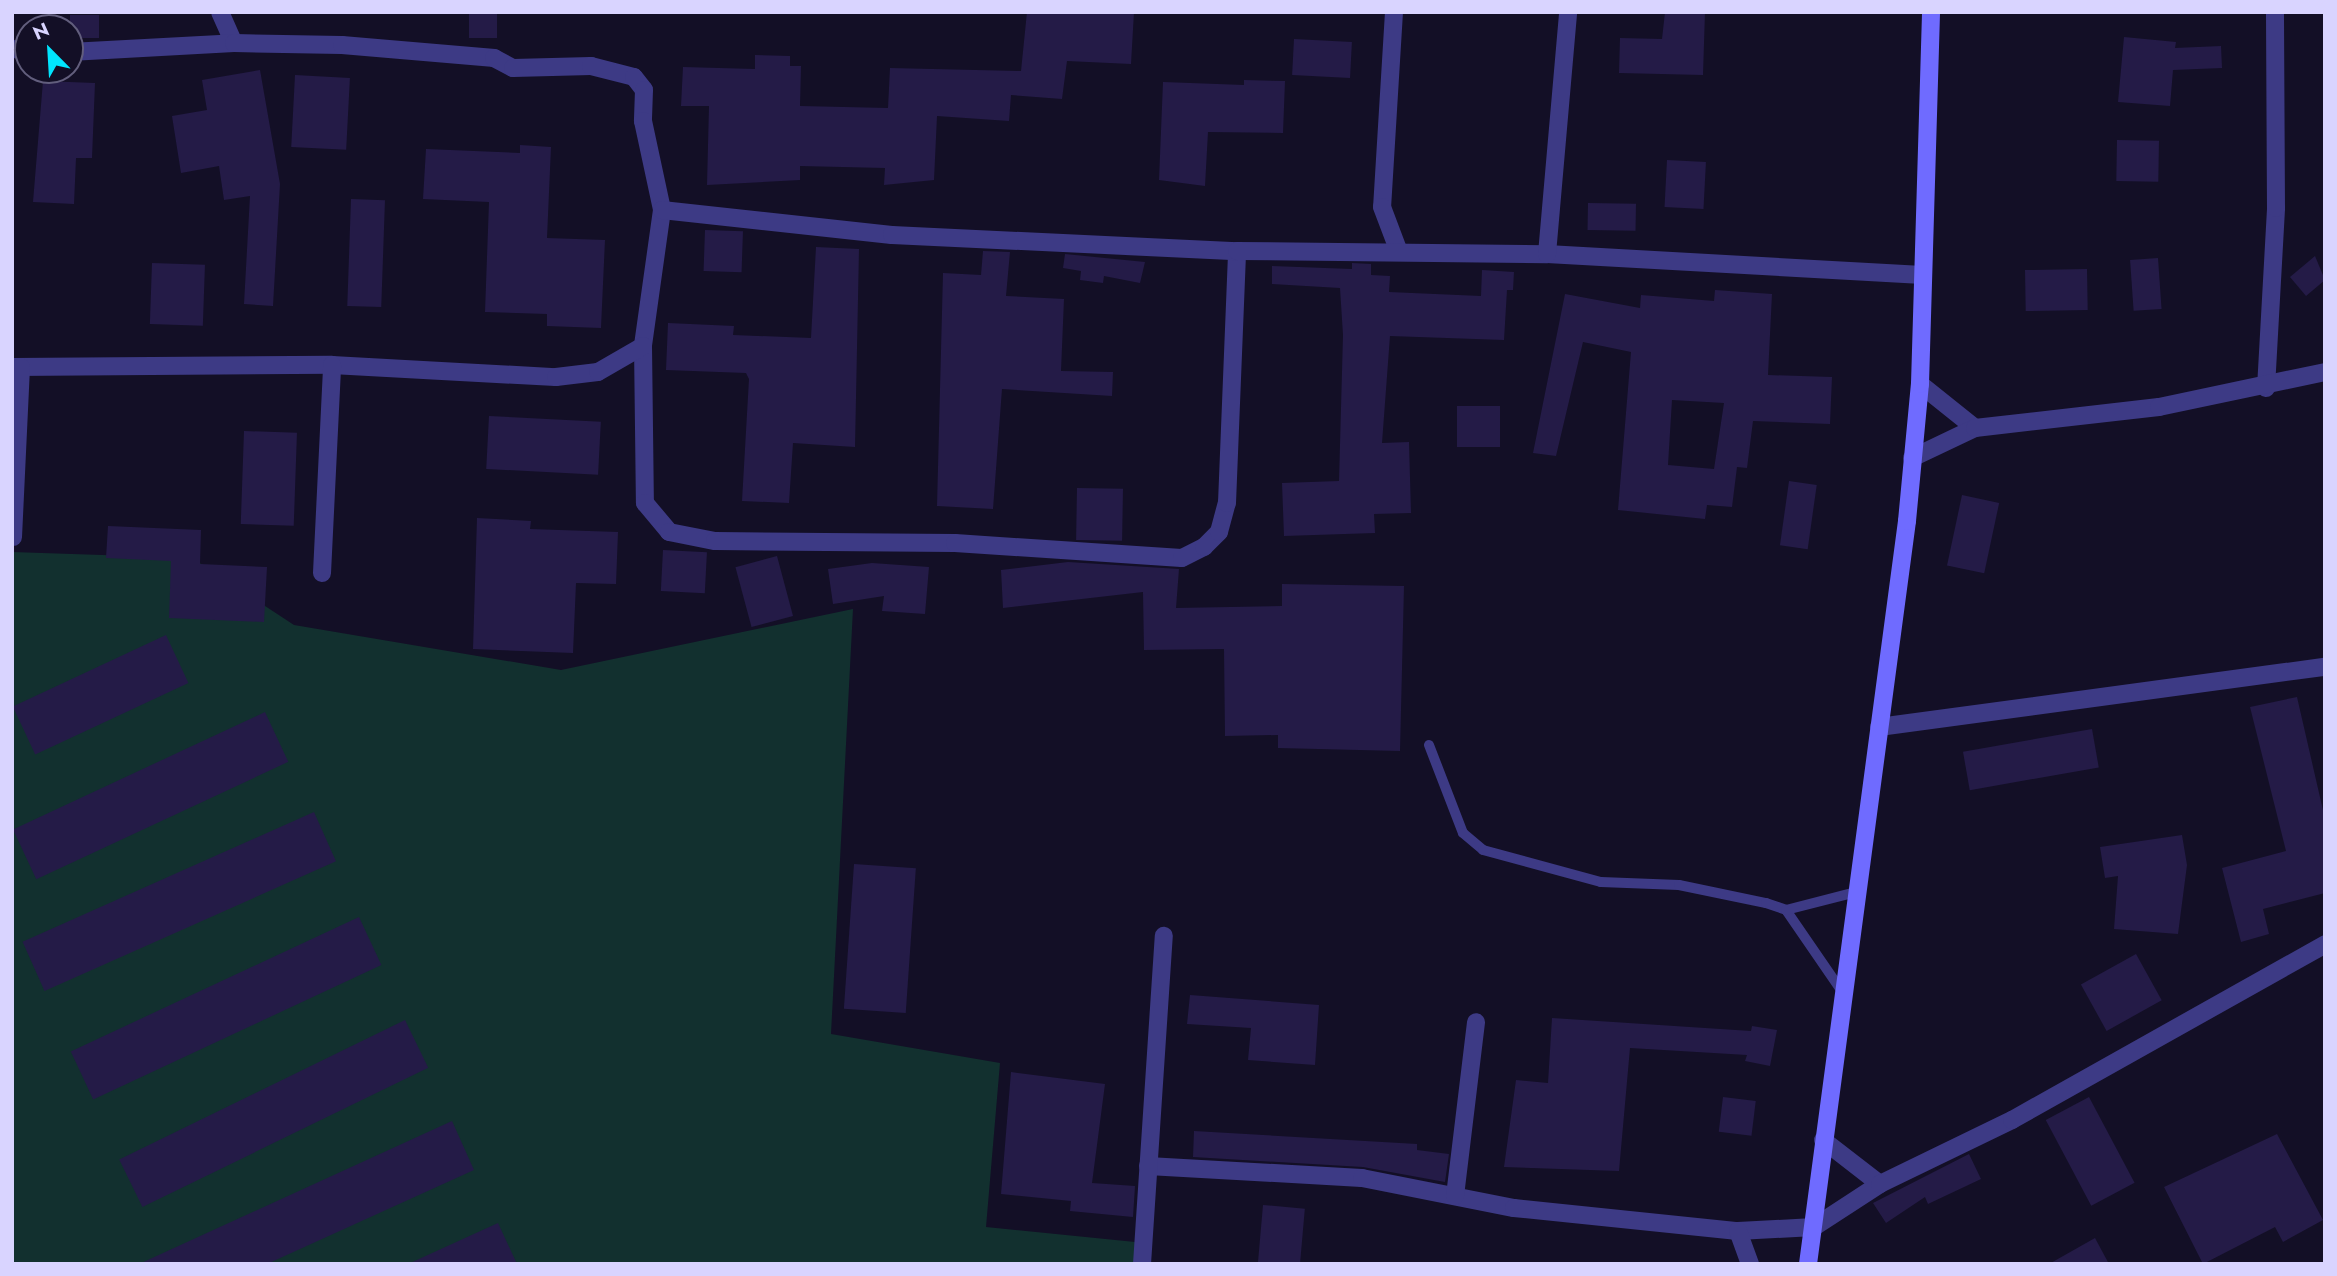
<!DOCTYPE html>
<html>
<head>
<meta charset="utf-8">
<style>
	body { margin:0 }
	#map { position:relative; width:2337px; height:1276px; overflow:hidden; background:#130f26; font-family:Jost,sans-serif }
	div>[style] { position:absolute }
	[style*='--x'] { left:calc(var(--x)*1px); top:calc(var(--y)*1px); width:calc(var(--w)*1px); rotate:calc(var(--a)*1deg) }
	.green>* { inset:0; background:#12302f }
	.building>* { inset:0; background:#241b47; transform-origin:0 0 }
	.service>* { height:10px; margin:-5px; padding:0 5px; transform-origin:5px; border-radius:5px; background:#3d3a85 }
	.minor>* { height:18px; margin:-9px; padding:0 9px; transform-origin:9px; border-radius:9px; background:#3d3a85 }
	.secondary>* { height:18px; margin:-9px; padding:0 9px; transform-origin:9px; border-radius:9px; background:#6f6bff }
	span { translate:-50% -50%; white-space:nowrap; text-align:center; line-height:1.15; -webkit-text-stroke:6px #130f26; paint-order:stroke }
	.frame { position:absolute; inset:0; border:14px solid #d9d4ff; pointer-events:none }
	.north { position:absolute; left:14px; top:14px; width:70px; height:70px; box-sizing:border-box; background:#130f26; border:2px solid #625e7d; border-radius:50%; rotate:336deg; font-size:19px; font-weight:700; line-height:28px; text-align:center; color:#d9d4ff }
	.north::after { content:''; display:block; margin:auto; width:24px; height:32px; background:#00e5ff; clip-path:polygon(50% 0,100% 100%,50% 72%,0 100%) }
</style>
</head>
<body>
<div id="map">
	<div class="green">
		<div style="clip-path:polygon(12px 552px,192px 558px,294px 625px,561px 670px,853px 609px,831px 1034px,1000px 1063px,986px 1227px,1135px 1242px,1135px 1264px,12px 1264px)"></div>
	</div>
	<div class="building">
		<div style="left:469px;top:12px;width:28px;height:26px"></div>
		<div style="clip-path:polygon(1027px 12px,1134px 12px,1131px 64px,1067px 61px,1062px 99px,1011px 95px,1009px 121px,937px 116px,934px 180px,884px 185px,885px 168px,800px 166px,800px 180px,707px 185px,709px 106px,681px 106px,683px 67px,755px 69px,755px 55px,790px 56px,790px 66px,801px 66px,800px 106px,888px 108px,890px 68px,1021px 71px)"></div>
		<div style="clip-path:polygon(1665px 12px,1705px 12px,1703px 75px,1619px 73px,1620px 38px,1662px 39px)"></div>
		<div style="left:70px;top:15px;width:29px;height:23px"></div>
		<div style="clip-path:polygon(2124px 37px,2176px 42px,2175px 48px,2221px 46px,2222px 68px,2173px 70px,2170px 106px,2118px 102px)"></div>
		<div style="left:1294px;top:39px;width:58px;height:36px;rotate:3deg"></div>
		<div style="clip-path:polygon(260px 70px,280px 184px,273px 306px,244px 304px,250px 196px,224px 200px,219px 166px,181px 173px,172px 116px,207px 110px,202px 80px)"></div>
		<div style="left:295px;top:75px;width:55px;height:72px;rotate:3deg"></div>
		<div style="clip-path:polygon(1244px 80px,1285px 81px,1283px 133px,1208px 132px,1205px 186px,1159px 180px,1163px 82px,1244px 85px)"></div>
		<div style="clip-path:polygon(43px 81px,95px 83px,92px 158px,76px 158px,74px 204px,33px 202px)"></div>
		<div style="left:2117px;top:140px;width:42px;height:41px;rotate:1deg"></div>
		<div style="clip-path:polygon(520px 145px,551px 147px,547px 238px,605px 240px,601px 328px,547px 326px,547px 314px,485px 312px,489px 202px,423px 199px,426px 149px,520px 153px)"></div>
		<div style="left:1667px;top:160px;width:39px;height:47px;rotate:3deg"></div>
		<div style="left:351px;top:199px;width:34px;height:107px;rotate:2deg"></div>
		<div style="left:1588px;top:203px;width:48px;height:27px;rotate:1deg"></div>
		<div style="left:705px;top:230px;width:38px;height:41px;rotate:2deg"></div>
		<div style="clip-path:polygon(816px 247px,859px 249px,855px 447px,793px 443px,789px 503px,742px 501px,749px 379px,746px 373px,666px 370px,668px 323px,734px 326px,733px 335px,811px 338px)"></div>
		<div style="clip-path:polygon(983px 251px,1010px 252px,1006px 296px,1064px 299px,1061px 371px,1113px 372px,1112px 396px,1002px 389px,993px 509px,937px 506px,943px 273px,981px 275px)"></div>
		<div style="clip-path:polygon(1065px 254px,1145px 262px,1140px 283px,1104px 276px,1103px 283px,1080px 280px,1081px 271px,1063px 268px)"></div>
		<div style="clip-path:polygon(2315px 256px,2325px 280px,2306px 296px,2290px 277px)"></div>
		<div style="left:2158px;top:258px;width:51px;height:28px;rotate:86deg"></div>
		<div style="left:152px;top:263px;width:53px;height:61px;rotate:2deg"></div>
		<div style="clip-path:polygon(1352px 263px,1371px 264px,1371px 275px,1390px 276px,1389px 292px,1481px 296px,1482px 270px,1514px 272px,1513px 290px,1507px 290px,1504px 340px,1390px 336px,1382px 443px,1409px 442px,1411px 513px,1374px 514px,1375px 533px,1284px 536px,1282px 483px,1339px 481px,1343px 335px,1340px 288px,1272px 284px,1272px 266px,1352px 269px)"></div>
		<div style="left:2087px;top:269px;width:41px;height:62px;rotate:89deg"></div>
		<div style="clip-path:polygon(evenodd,1715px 290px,1772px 294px,1768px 375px,1832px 377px,1830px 424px,1753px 421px,1747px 468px,1737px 467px,1732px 507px,1707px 505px,1705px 519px,1618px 510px,1631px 352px,1583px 342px,1556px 456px,1533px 453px,1565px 294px,1640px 308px,1641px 295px,1714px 301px,1715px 290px,1672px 400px,1724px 403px,1714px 469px,1668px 465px,1672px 400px)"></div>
		<div style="left:1457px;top:406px;width:43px;height:41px"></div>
		<div style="left:489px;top:416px;width:112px;height:53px;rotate:3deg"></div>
		<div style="left:244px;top:431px;width:53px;height:93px;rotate:2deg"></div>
		<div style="left:1789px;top:481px;width:28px;height:65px;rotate:8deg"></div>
		<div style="left:1077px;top:488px;width:46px;height:52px;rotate:1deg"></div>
		<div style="left:1962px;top:495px;width:38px;height:72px;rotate:12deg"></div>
		<div style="clip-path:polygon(477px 518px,531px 521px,530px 529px,618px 532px,616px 584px,576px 583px,573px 653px,473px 649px)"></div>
		<div style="clip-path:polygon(108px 526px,201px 530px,200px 564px,267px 567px,264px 622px,169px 618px,171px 561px,106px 558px)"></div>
		<div style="left:663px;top:550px;width:44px;height:41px;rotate:3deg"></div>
		<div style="left:777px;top:556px;width:62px;height:43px;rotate:75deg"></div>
		<div style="clip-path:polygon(1068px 562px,1179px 569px,1176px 608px,1282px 606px,1282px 584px,1404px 586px,1400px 751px,1278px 748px,1278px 735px,1225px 736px,1224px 649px,1144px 650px,1143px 592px,1003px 608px,1001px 570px)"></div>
		<div style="clip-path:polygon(872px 563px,929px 567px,925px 614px,882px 611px,884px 596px,833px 604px,828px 569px)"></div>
		<div style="left:166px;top:635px;width:53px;height:169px;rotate:65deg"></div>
		<div style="clip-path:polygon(2297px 697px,2325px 819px,2325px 893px,2263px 909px,2269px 934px,2241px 942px,2222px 868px,2286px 851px,2250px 707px)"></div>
		<div style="left:265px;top:712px;width:55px;height:278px;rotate:65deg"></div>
		<div style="left:2092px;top:729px;width:39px;height:131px;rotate:80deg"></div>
		<div style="left:314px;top:812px;width:54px;height:319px;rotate:66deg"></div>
		<div style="clip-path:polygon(2182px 835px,2187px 865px,2178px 934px,2114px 929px,2118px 876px,2105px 878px,2100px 847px)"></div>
		<div style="left:854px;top:864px;width:62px;height:145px;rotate:4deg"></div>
		<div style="left:359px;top:917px;width:53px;height:318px;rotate:65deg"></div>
		<div style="left:2136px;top:954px;width:53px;height:63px;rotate:61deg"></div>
		<div style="clip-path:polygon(1190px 995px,1319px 1005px,1315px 1065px,1248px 1060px,1251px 1028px,1187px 1024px)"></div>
		<div style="clip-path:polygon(1552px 1018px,1751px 1031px,1752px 1026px,1777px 1030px,1770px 1066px,1745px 1061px,1747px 1055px,1630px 1048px,1619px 1171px,1504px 1167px,1516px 1080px,1548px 1083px)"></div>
		<div style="left:405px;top:1020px;width:53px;height:318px;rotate:64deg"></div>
		<div style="clip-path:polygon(1011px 1072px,1105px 1084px,1092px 1183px,1135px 1186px,1133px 1217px,1070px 1211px,1071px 1201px,1001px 1194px)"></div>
		<div style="left:1723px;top:1097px;width:33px;height:35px;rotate:7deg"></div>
		<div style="left:2089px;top:1097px;width:97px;height:49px;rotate:62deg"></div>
		<div style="clip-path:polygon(452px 1121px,474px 1170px,267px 1264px,139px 1264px)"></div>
		<div style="clip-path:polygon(1194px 1131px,1417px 1144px,1417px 1150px,1449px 1154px,1445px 1182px,1363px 1167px,1193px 1157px)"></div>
		<div style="clip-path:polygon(2277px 1134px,2323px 1220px,2283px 1242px,2275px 1227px,2203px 1264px,2164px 1187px)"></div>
		<div style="clip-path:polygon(1969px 1154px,1981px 1179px,1928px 1204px,1925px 1197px,1886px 1223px,1873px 1203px)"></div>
		<div style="left:1263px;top:1205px;width:42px;height:59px;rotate:5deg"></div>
		<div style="clip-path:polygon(498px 1223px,517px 1264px,408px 1264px)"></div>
		<div style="clip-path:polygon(2095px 1238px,2109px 1264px,2049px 1264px)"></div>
	</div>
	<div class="service">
		<div style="--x:1429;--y:745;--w:94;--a:68.9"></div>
		<div style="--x:1463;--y:833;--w:26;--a:40"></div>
		<div style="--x:1483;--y:850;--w:122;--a:15.2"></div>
		<div style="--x:1601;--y:882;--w:78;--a:2.2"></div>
		<div style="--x:1679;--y:885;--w:89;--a:11.7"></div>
		<div style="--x:1766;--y:903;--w:21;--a:19"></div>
		<div style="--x:1786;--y:910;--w:101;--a:55.5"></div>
		<div style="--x:1786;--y:910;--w:72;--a:-14.4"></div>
	</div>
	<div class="minor">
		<div style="--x:220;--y:12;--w:34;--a:66"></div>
		<div style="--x:1394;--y:12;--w:195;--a:93.5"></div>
		<div style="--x:1382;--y:207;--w:48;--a:69.3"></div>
		<div style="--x:12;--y:49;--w:16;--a:4"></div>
		<div style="--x:70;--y:52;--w:164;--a:-3.1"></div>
		<div style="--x:234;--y:43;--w:108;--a:1.1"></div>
		<div style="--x:342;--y:45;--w:153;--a:4.9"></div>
		<div style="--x:494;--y:58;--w:21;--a:28"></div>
		<div style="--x:513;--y:68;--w:78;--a:-1.5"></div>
		<div style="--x:591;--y:66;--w:44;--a:14.3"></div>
		<div style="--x:634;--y:77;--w:16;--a:52"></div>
		<div style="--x:644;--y:90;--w:31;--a:92"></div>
		<div style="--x:643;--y:121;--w:91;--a:77.9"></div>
		<div style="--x:662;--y:210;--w:137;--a:98"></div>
		<div style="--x:643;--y:346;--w:157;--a:89.3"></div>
		<div style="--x:645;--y:503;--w:38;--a:50"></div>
		<div style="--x:669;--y:532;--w:47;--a:11.1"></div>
		<div style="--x:715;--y:541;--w:240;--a:0.5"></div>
		<div style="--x:955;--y:543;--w:227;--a:3.8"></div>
		<div style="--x:1182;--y:558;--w:25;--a:-27"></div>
		<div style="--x:1204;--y:547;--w:21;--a:-45"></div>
		<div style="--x:1219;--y:532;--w:30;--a:-75"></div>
		<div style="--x:1227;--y:503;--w:252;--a:-87.7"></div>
		<div style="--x:662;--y:210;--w:231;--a:6.2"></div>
		<div style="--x:892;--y:235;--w:345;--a:2.7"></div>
		<div style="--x:1237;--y:251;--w:310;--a:0.6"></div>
		<div style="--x:1547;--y:254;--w:376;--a:3.2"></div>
		<div style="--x:1547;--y:254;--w:243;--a:-85"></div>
		<div style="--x:12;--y:367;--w:320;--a:-0.4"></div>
		<div style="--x:332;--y:365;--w:224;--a:3.1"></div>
		<div style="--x:556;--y:377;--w:42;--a:-6.8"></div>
		<div style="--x:598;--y:372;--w:52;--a:-30"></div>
		<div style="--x:1920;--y:384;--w:70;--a:38.7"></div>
		<div style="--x:2266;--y:388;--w:180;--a:-86.8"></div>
		<div style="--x:2276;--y:208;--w:196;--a:-90.3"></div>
		<div style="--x:1912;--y:458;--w:70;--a:-25.5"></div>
		<div style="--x:1975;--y:428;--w:185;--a:-6.5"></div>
		<div style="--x:2159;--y:407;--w:170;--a:-11.9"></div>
		<div style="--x:13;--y:537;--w:170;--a:-87.3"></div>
		<div style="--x:322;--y:573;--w:208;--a:-87.2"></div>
		<div style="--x:1879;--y:727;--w:450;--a:-7.7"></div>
		<div style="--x:1823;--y:1140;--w:72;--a:37.7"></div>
		<div style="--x:1148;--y:1166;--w:214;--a:3.2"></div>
		<div style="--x:1362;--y:1178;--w:155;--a:11.2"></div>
		<div style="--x:1514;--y:1208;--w:225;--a:5.9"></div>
		<div style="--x:1738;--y:1231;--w:76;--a:-3"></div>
		<div style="--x:1814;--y:1227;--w:79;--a:-33.1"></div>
		<div style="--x:1880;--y:1184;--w:147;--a:-25.9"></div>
		<div style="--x:2012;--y:1120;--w:359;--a:-29.3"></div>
		<div style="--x:1455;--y:1196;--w:175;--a:-83.1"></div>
		<div style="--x:1738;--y:1231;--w:35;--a:70"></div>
		<div style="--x:1142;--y:1264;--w:329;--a:-86.2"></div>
	</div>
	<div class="secondary">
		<div style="--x:1808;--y:1264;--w:750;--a:-82.41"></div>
		<div style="--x:1907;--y:521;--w:138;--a:-84.6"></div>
		<div style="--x:1920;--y:384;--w:372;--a:-88.3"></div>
	</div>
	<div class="frame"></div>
	<div class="north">N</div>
</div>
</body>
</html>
